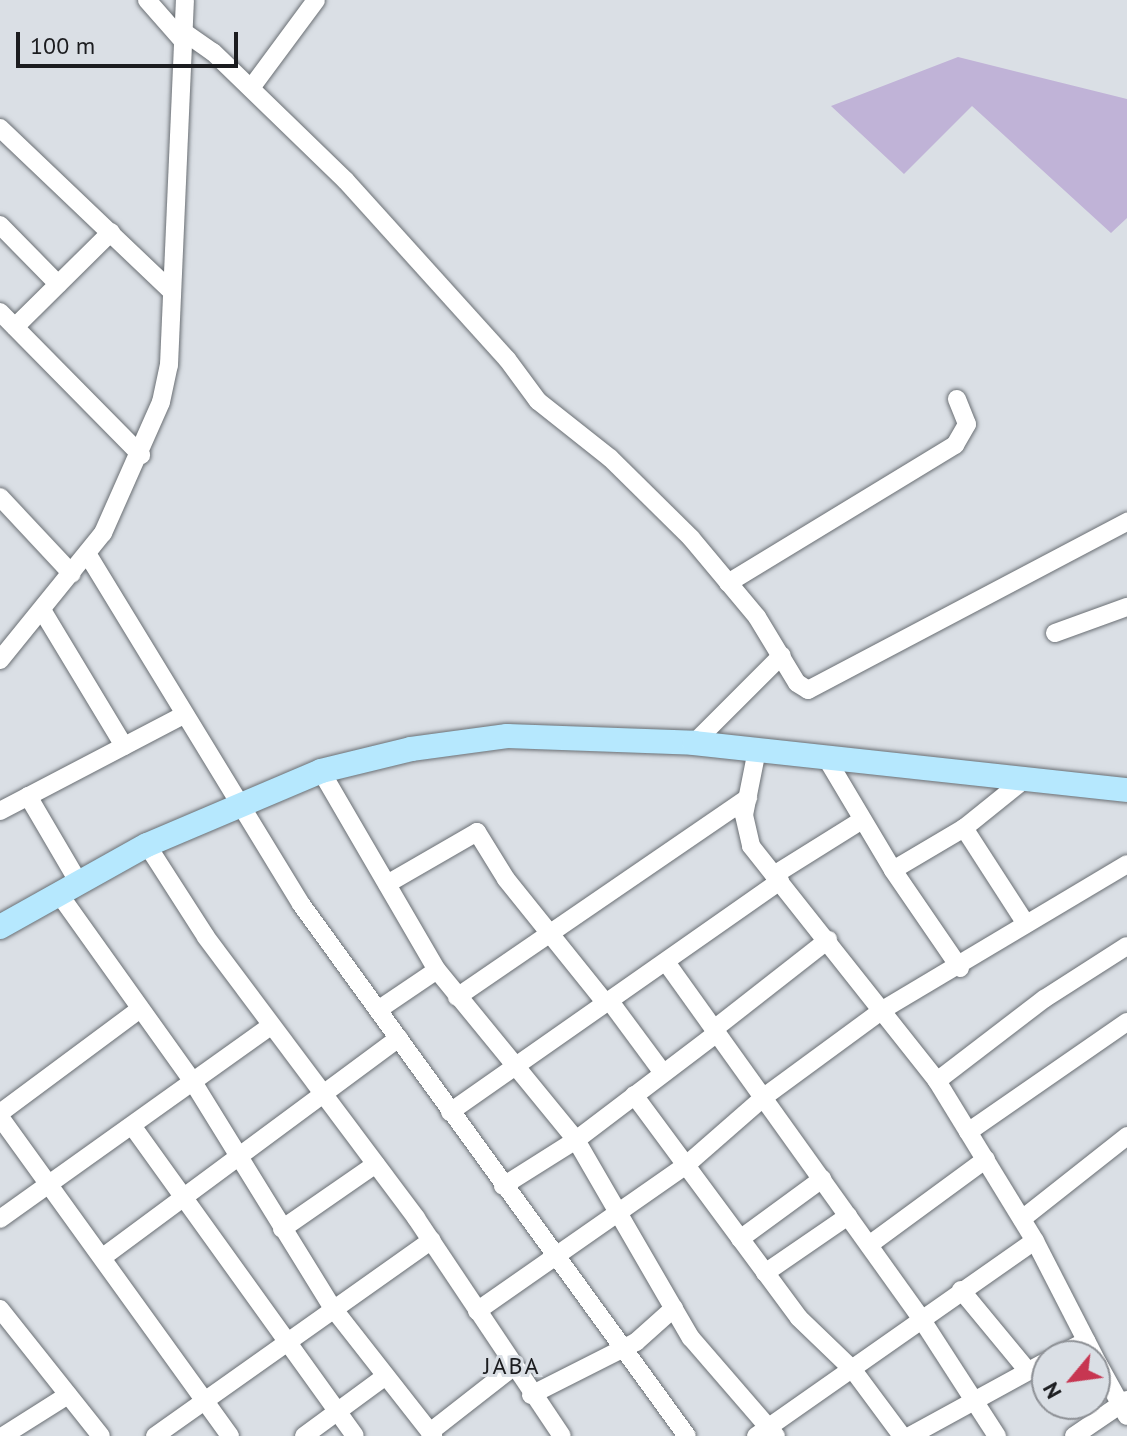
<!DOCTYPE html>
<html>
<head>
<meta charset="utf-8">
<style>
	body { margin:0 }
	#map { position:relative; width:1127px; height:1436px; overflow:hidden; background:#dadfe5; font-family:"PT Sans",sans-serif }
	div>[style] { position:absolute }
	[style*='--x'] { left:calc(var(--x)*1px); top:calc(var(--y)*1px); width:calc(var(--w)*1px); rotate:calc(var(--a)*1deg) }
	.green>* { inset:0; background:#c0b3d7 }
	.roads { filter:drop-shadow(0 0 2px #6a6f74) drop-shadow(0 0 2px #6a6f74) }
	.minor>* { height:18px; margin:-9px; padding:0 9px; transform-origin:9px; border-radius:9px; background:#fff }
	.major>* { height:24px; margin:-12px; padding:0 12px; transform-origin:12px; border-radius:12px; background:#b6e8fe }
	span { translate:-50% -50%; white-space:nowrap; text-align:center; line-height:1.15; -webkit-text-stroke:6px #dadfe5; paint-order:stroke }
	.quarter-label { font-size:24px; color:#1b1c1f; letter-spacing:2px }
	.north { position:absolute; left:1031px; top:1340px; width:80px; height:80px; box-sizing:border-box; background:#dadfe5; border:2px solid #8e9196; border-radius:50%; rotate:241deg; font-size:22px; font-weight:700; line-height:32px; text-align:center; color:#1b1c1f }
	.north::after { content:''; display:block; margin:auto; width:28px; height:36px; background:#c73651; clip-path:polygon(50% 0,100% 100%,50% 72%,0 100%) }
	.scale { position:absolute; left:16px; top:32px; width:222px; height:36px; box-sizing:border-box; border:4px solid #1b1c1f; border-top:0; padding-left:10px; font-size:24px; line-height:28px; white-space:nowrap; color:#1b1c1f; -webkit-text-stroke:6px #dadfe5; paint-order:stroke }
</style>
</head>
<body>
<div id="map">
	<div class="green">
		<div style="clip-path:polygon(958px 57px,1127px 99px,1127px 218px,1111px 233px,972px 106px,904px 174px,831px 106px)"></div>
	</div>
	<div class="roads">
		<div class="minor">
			<div style="--x:147;--y:0;--w:55;--a:48.7"></div>
			<div style="--x:184;--y:32;--w:35;--a:35"></div>
			<div style="--x:213;--y:52;--w:185;--a:44.1"></div>
			<div style="--x:346;--y:181;--w:240;--a:47.9"></div>
			<div style="--x:507;--y:359;--w:52;--a:53.6"></div>
			<div style="--x:538;--y:401;--w:92;--a:38.4"></div>
			<div style="--x:610;--y:458;--w:114;--a:44.6"></div>
			<div style="--x:691;--y:538;--w:103;--a:50.1"></div>
			<div style="--x:757;--y:617;--w:77;--a:58.8"></div>
			<div style="--x:797;--y:683;--w:13;--a:32"></div>
			<div style="--x:808;--y:690;--w:361;--a:-27.8"></div>
			<div style="--x:251;--y:88;--w:109;--a:-53.5"></div>
			<div style="--x:0;--y:128;--w:236;--a:43.6"></div>
			<div style="--x:0;--y:225;--w:83;--a:45.5"></div>
			<div style="--x:0;--y:312;--w:201;--a:45.4"></div>
			<div style="--x:15;--y:327;--w:135;--a:-44.7"></div>
			<div style="--x:0;--y:497;--w:105;--a:46.9"></div>
			<div style="--x:88;--y:555;--w:409;--a:58.6"></div>
			<div style="--x:301;--y:904;--w:657;--a:54.04"></div>
			<div style="--x:728;--y:583;--w:266;--a:-31.3"></div>
			<div style="--x:955;--y:445;--w:24;--a:-60"></div>
			<div style="--x:967;--y:424;--w:27;--a:-112"></div>
			<div style="--x:42;--y:610;--w:159;--a:58.9"></div>
			<div style="--x:1055;--y:633;--w:77;--a:-19.9"></div>
			<div style="--x:0;--y:660;--w:164;--a:-51"></div>
			<div style="--x:103;--y:533;--w:143;--a:-66.1"></div>
			<div style="--x:161;--y:402;--w:38;--a:-78"></div>
			<div style="--x:169;--y:365;--w:365;--a:-87.5"></div>
			<div style="--x:694;--y:743;--w:124;--a:-45"></div>
			<div style="--x:757;--y:750;--w:66;--a:101.3"></div>
			<div style="--x:744;--y:815;--w:32;--a:77"></div>
			<div style="--x:751;--y:846;--w:300;--a:51.6"></div>
			<div style="--x:937;--y:1081;--w:188;--a:58.5"></div>
			<div style="--x:1035;--y:1241;--w:129;--a:62.8"></div>
			<div style="--x:825;--y:756;--w:133;--a:59.2"></div>
			<div style="--x:321;--y:771;--w:230;--a:59.8"></div>
			<div style="--x:437;--y:970;--w:220;--a:50.7"></div>
			<div style="--x:576;--y:1140;--w:229;--a:59.9"></div>
			<div style="--x:691;--y:1338;--w:130;--a:49.1"></div>
			<div style="--x:28;--y:796;--w:101;--a:59.6"></div>
			<div style="--x:0;--y:811;--w:208;--a:-27.6"></div>
			<div style="--x:964;--y:828;--w:114;--a:57.1"></div>
			<div style="--x:147;--y:845;--w:109;--a:57.3"></div>
			<div style="--x:206;--y:937;--w:351;--a:53.2"></div>
			<div style="--x:416;--y:1218;--w:262;--a:56.2"></div>
			<div style="--x:774;--y:875;--w:104;--a:-32"></div>
			<div style="--x:387;--y:884;--w:104;--a:-30"></div>
			<div style="--x:477;--y:832;--w:55;--a:58.3"></div>
			<div style="--x:506;--y:879;--w:158;--a:51.2"></div>
			<div style="--x:59;--y:894;--w:231;--a:54.5"></div>
			<div style="--x:193;--y:1082;--w:264;--a:58.3"></div>
			<div style="--x:332;--y:1307;--w:164;--a:51.9"></div>
			<div style="--x:666;--y:962;--w:437;--a:54.4"></div>
			<div style="--x:920;--y:1317;--w:142;--a:57.1"></div>
			<div style="--x:960;--y:968;--w:119;--a:-124.4"></div>
			<div style="--x:893;--y:870;--w:82;--a:-30.6"></div>
			<div style="--x:964;--y:828;--w:78;--a:-38.8"></div>
			<div style="--x:457;--y:997;--w:353;--a:-34.4"></div>
			<div style="--x:609;--y:1000;--w:91;--a:53.5"></div>
			<div style="--x:378;--y:1010;--w:71;--a:-34.1"></div>
			<div style="--x:714;--y:1029;--w:145;--a:-38"></div>
			<div style="--x:937;--y:1081;--w:135;--a:-37.5"></div>
			<div style="--x:1044;--y:999;--w:98;--a:-32.6"></div>
			<div style="--x:634;--y:1095;--w:277;--a:53.5"></div>
			<div style="--x:799;--y:1318;--w:75;--a:43.9"></div>
			<div style="--x:853;--y:1370;--w:82;--a:53.4"></div>
			<div style="--x:450;--y:1112;--w:403;--a:-35"></div>
			<div style="--x:0;--y:1113;--w:174;--a:-36.6"></div>
			<div style="--x:0;--y:1117;--w:393;--a:54.2"></div>
			<div style="--x:133;--y:1127;--w:380;--a:54.3"></div>
			<div style="--x:968;--y:1132;--w:193;--a:-34.7"></div>
			<div style="--x:503;--y:1186;--w:86;--a:-32.2"></div>
			<div style="--x:576;--y:1140;--w:177;--a:-37.2"></div>
			<div style="--x:0;--y:1219;--w:333;--a:-35.5"></div>
			<div style="--x:1022;--y:1219;--w:134;--a:-38.3"></div>
			<div style="--x:282;--y:1229;--w:114;--a:-34.7"></div>
			<div style="--x:740;--y:1239;--w:102;--a:-36.2"></div>
			<div style="--x:869;--y:1245;--w:145;--a:-36.3"></div>
			<div style="--x:103;--y:1257;--w:368;--a:-36.5"></div>
			<div style="--x:765;--y:1273;--w:101;--a:-34.5"></div>
			<div style="--x:961;--y:1290;--w:105;--a:50.4"></div>
			<div style="--x:0;--y:1309;--w:162;--a:51.5"></div>
			<div style="--x:477;--y:1311;--w:254;--a:-34.9"></div>
			<div style="--x:685;--y:1166;--w:105;--a:-41.1"></div>
			<div style="--x:764;--y:1097;--w:149;--a:-36.3"></div>
			<div style="--x:884;--y:1009;--w:283;--a:-30.8"></div>
			<div style="--x:1057;--y:1356;--w:33;--a:-27"></div>
			<div style="--x:1095;--y:1358;--w:66;--a:61.1"></div>
			<div style="--x:531;--y:1395;--w:118;--a:-26.8"></div>
			<div style="--x:636;--y:1342;--w:51;--a:-41.8"></div>
			<div style="--x:430;--y:1432;--w:104;--a:-38"></div>
			<div style="--x:3;--y:1436;--w:77;--a:-32.2"></div>
			<div style="--x:155;--y:1436;--w:339;--a:-35.3"></div>
			<div style="--x:304;--y:1436;--w:98;--a:-36.3"></div>
			<div style="--x:756;--y:1436;--w:340;--a:-35"></div>
			<div style="--x:910;--y:1436;--w:156;--a:-28.7"></div>
			<div style="--x:1074;--y:1436;--w:64;--a:-34.2"></div>
		</div>
		<div class="major">
			<div style="--x:0;--y:927;--w:168;--a:-29.2"></div>
			<div style="--x:147;--y:845;--w:189;--a:-23"></div>
			<div style="--x:321;--y:771;--w:93;--a:-13.7"></div>
			<div style="--x:411;--y:749;--w:97;--a:-7.7"></div>
			<div style="--x:507;--y:736;--w:187;--a:2.1"></div>
			<div style="--x:694;--y:743;--w:436;--a:6.2"></div>
		</div>
	</div>
	<div class="quarter-label">
		<span style="left:512px;top:1366px">JABA</span>
	</div>
	<div class="north">N</div>
	<div class="scale">100 m</div>
</div>
</body>
</html>
